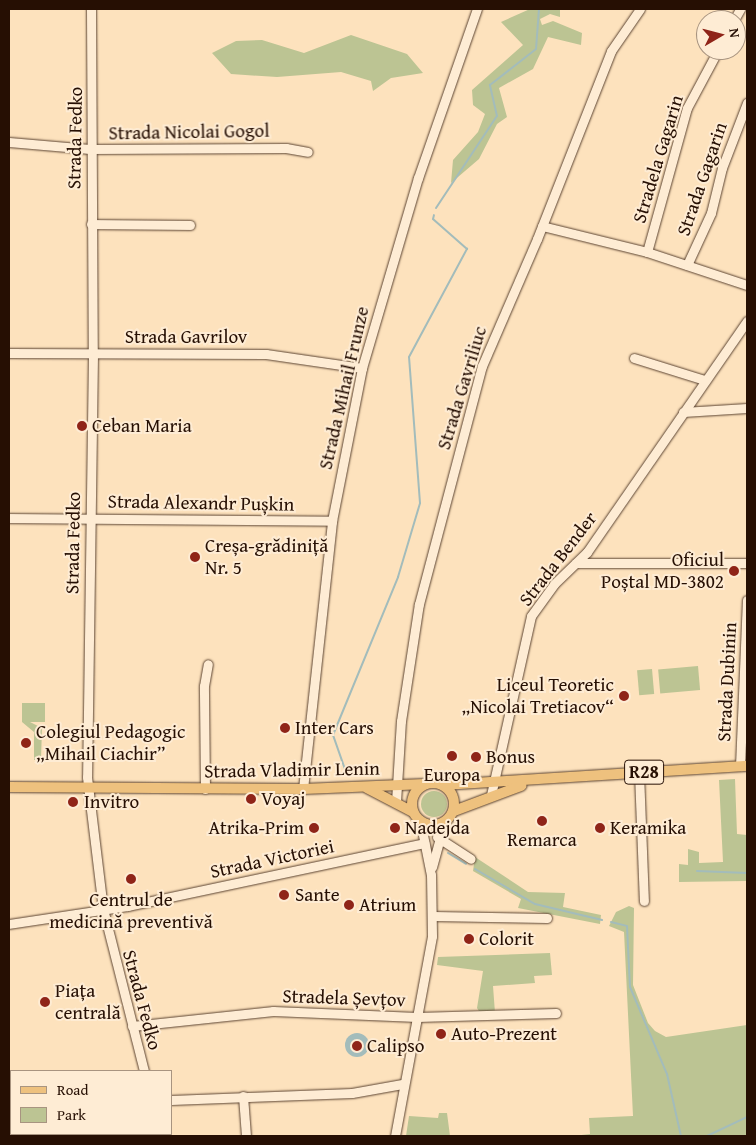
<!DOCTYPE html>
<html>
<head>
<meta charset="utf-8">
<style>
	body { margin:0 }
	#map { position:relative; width:756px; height:1145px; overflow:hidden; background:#fde2bd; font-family:"Gentium Book Plus",serif }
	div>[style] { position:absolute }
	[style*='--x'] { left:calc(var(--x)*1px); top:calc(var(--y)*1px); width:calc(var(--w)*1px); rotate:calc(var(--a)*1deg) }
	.green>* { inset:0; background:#bcc493; transform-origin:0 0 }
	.round { border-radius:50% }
	.water>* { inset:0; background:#a3bcbb }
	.stream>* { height:2px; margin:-1px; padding:0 1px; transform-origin:1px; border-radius:1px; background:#a3bcbb }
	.roads { filter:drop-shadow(0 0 1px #5c4432) drop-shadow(0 0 1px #5c4432) }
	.minor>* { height:9px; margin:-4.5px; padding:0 4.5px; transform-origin:4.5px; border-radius:4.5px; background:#feecd4 }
	.major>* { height:10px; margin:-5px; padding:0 5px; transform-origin:5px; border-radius:5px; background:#eec17e }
	.major>.ring { margin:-5px; padding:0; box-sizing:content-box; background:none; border:10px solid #eec17e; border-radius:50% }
	.dots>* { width:14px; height:14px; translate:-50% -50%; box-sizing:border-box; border:2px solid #feecd4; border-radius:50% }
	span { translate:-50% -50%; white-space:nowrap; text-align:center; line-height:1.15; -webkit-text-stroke:4px #feecd4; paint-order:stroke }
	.shield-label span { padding:1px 4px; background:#feecd4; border:1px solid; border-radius:4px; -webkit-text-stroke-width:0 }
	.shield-label { font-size:18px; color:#260f03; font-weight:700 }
	.street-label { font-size:19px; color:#260f03 }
	.poi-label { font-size:19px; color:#260f03 }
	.left { translate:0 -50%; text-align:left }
	.right { translate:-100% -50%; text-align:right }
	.frame { position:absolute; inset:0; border:10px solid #260f03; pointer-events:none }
	.legend { position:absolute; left:10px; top:1070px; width:162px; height:65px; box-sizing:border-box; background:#feecd4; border:1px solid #a89480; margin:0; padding:6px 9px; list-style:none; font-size:15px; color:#260f03 }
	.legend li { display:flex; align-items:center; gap:10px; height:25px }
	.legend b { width:25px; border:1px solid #a89480 }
	.north { position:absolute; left:696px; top:10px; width:50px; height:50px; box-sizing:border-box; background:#feecd4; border:1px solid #a89480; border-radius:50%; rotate:82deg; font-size:14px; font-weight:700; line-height:20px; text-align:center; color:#260f03 }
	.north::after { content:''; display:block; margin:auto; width:18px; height:22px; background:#8f2418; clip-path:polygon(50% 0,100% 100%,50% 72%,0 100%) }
</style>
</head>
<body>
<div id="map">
	<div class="green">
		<div style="clip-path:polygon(530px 9px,560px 9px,560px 17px,550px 14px,540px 19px,542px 25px,553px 21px,582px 33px,581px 45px,548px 37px,533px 69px,499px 88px,507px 117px,497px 124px,479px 159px,451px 183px,453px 160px,478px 132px,485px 114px,473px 105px,472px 90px,523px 45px,501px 22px)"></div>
		<div style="clip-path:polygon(351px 35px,407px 54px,423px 73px,391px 78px,373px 91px,371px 81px,341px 72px,277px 77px,231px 74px,212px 53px,236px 41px,262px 40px,304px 53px)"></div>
		<div style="left:698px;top:666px;width:24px;height:40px;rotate:85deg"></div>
		<div style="left:652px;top:669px;width:25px;height:15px;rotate:85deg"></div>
		<div style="clip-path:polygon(22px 703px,45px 703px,45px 722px,30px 722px,42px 728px,41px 759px,34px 760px,34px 732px,22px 722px)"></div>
		<div style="clip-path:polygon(735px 779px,737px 834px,747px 835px,747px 881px,679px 882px,679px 864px,688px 865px,688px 849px,699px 852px,699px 863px,723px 862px,719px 780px)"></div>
		<div class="round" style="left:421px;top:791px;width:26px;height:26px"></div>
		<div style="clip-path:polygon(475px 857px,528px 892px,565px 893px,563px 907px,601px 915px,600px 924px,518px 908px,521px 899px,473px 871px)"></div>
		<div style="clip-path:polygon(629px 906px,634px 908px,633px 985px,648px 1023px,655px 1031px,666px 1037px,747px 1025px,747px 1136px,573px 1136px,590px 1134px,589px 1118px,633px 1116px,624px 932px,609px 926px,616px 912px)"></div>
		<div style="clip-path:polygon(550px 953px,552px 975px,534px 976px,535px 983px,493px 986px,495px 1013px,481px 1014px,477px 1008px,483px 971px,437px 965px,438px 957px)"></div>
		<div style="clip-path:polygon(439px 1113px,447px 1113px,450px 1136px,406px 1136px,409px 1116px,438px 1118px)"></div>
	</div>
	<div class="water">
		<div class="round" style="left:345px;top:1033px;width:24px;height:24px"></div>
	</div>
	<div class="stream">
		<div style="--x:436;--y:208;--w:110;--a:-56.5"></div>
		<div style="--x:497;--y:116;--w:32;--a:-103"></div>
		<div style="--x:490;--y:85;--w:58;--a:-38"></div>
		<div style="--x:536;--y:49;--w:40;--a:-85.7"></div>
		<div style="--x:347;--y:775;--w:42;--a:-109.3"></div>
		<div style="--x:333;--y:735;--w:171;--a:-67.6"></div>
		<div style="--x:398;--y:577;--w:77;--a:-73.4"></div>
		<div style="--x:420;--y:503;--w:146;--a:-94.3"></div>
		<div style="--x:409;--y:357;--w:123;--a:-61.8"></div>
		<div style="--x:467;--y:249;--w:45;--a:-138.6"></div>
		<div style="--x:433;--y:219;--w:4;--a:-76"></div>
		<div style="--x:448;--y:853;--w:21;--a:31"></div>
		<div style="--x:475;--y:869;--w:69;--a:30.3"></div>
		<div style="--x:535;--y:904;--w:69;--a:13.4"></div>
		<div style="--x:697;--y:871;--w:50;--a:2.3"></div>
		<div style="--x:611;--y:922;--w:16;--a:14"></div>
		<div style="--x:627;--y:926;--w:61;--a:87.2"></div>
		<div style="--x:630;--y:987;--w:95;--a:67"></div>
		<div style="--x:667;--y:1074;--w:64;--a:77.3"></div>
		<div style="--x:707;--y:1136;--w:44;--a:-25.4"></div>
	</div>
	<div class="roads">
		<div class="minor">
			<div style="--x:91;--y:9;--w:345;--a:89.7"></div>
			<div style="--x:93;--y:354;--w:423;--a:90.8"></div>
			<div style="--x:87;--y:777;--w:133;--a:83.1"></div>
			<div style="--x:103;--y:909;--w:167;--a:75.8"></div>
			<div style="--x:734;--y:20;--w:13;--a:-61"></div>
			<div style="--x:9;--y:142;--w:81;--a:4.9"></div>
			<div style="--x:90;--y:149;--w:196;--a:-0.3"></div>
			<div style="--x:286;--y:148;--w:22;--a:10"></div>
			<div style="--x:91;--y:224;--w:99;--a:0.6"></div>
			<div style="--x:542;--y:226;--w:108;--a:13.9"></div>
			<div style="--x:647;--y:252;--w:105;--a:18.3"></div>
			<div style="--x:647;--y:252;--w:149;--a:-74.5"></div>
			<div style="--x:687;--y:108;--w:66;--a:-61.9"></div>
			<div style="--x:687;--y:265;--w:57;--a:-65.2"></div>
			<div style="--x:711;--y:213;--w:46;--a:-76.3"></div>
			<div style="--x:722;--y:168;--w:70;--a:-69"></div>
			<div style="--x:9;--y:353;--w:257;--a:0.2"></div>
			<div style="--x:266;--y:354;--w:97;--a:8.3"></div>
			<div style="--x:634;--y:358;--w:73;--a:17.4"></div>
			<div style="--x:683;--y:412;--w:64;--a:-3.6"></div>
			<div style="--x:9;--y:518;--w:323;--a:0.5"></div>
			<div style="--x:576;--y:563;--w:171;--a:0"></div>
			<div style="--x:740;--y:766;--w:166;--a:-87.6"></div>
			<div style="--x:639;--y:773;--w:128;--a:87.8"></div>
			<div style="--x:205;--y:789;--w:103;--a:-90.6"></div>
			<div style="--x:204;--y:686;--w:22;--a:-80"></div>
			<div style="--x:303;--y:789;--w:270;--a:-83.8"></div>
			<div style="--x:332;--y:521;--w:156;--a:-78.9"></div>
			<div style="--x:362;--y:368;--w:198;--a:-73.6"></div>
			<div style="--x:418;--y:178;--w:179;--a:-70.8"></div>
			<div style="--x:491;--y:795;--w:183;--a:-77.4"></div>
			<div style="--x:531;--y:616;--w:39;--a:-54"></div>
			<div style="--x:554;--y:584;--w:46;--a:-44.1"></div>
			<div style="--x:587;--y:552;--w:281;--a:-55.3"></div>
			<div style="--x:396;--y:802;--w:81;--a:-86.5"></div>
			<div style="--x:401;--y:721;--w:118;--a:-81.3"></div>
			<div style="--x:419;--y:604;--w:246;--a:-75.2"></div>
			<div style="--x:482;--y:366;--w:138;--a:-66.6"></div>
			<div style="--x:537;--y:239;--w:202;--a:-68.5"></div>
			<div style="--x:611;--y:51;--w:51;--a:-55.4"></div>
			<div style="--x:437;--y:837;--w:40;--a:32.9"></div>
			<div style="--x:432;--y:867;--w:46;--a:-74.7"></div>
			<div style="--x:433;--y:916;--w:114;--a:1"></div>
			<div style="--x:9;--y:924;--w:120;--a:-8.6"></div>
			<div style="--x:128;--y:906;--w:303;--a:-12"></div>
			<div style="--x:132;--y:1026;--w:142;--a:-6.1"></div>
			<div style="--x:273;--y:1011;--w:144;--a:2.4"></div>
			<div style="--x:417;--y:1017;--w:139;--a:-1.6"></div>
			<div style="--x:243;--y:1096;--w:40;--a:85.7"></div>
			<div style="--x:9;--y:1100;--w:14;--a:82"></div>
			<div style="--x:171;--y:1100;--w:181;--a:-2.2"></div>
			<div style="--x:352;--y:1093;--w:51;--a:-10.2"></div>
			<div style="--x:14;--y:1134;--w:2;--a:63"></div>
			<div style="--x:395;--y:1136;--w:203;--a:-79.5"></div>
			<div style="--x:432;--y:936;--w:61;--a:-90.9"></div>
			<div style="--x:431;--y:875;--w:56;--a:-101.3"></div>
		</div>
		<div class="major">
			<div class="ring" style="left:412px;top:783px;width:32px;height:32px"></div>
			<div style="--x:444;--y:785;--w:304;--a:-3.6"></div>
			<div style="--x:9;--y:787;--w:294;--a:0.4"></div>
			<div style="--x:303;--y:789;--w:122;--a:-2.3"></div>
			<div style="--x:367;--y:788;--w:52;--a:27.6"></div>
			<div style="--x:454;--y:811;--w:72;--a:-20.5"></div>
		</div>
	</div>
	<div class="dots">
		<div style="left:82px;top:426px;background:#8f2418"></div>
		<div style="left:195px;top:557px;background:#8f2418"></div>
		<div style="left:734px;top:571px;background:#8f2418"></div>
		<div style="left:624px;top:696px;background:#8f2418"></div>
		<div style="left:285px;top:728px;background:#8f2418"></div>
		<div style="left:26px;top:743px;background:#8f2418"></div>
		<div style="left:452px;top:756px;background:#8f2418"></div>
		<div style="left:476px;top:757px;background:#8f2418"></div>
		<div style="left:251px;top:799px;background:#8f2418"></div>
		<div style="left:73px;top:802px;background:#8f2418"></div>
		<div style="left:542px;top:821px;background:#8f2418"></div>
		<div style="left:314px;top:828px;background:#8f2418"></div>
		<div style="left:395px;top:828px;background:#8f2418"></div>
		<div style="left:600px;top:828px;background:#8f2418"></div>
		<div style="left:131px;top:879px;background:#8f2418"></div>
		<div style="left:284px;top:895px;background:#8f2418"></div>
		<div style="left:349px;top:905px;background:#8f2418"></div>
		<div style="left:469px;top:939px;background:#8f2418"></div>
		<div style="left:45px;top:1002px;background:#8f2418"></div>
		<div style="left:441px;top:1034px;background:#8f2418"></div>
		<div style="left:357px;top:1046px;background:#8f2418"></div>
	</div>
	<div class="shield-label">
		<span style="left:644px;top:772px">R28</span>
	</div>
	<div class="street-label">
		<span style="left:189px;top:132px;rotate:-1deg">Strada Nicolai Gogol</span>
		<span style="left:75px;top:138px;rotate:-89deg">Strada Fedko</span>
		<span style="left:658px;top:159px;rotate:-73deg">Stradela Gagarin</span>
		<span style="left:702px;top:179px;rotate:-71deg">Strada Gagarin</span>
		<span style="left:186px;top:337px">Strada Gavrilov</span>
		<span style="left:344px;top:388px;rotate:-77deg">Strada Mihail Frunze</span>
		<span style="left:462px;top:388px;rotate:-73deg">Strada Gavriliuc</span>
		<span style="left:201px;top:503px;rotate:1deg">Strada Alexandr Pușkin</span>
		<span style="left:73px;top:543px;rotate:-89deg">Strada Fedko</span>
		<span style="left:558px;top:559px;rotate:-52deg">Strada Bender</span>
		<span style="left:727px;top:682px;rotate:-87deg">Strada Dubinin</span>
		<span style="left:292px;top:770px;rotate:-1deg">Strada Vladimir Lenin</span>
		<span style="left:272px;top:859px;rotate:-12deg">Strada Victoriei</span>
		<span style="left:344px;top:998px;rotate:2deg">Stradela Șevțov</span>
		<span style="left:142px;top:1000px;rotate:75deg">Strada Fedko</span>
	</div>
	<div class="poi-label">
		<span class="left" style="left:92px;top:426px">Ceban Maria</span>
		<span class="left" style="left:205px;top:557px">Creșa-grădiniță<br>Nr. 5</span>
		<span class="right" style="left:724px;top:571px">Oficiul<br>Poștal MD-3802</span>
		<span class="right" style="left:614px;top:696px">Liceul Teoretic<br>„Nicolai Tretiacov“</span>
		<span class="left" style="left:295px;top:728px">Inter Cars</span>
		<span class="left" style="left:36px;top:743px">Colegiul Pedagogic<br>„Mihail Ciachir”</span>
		<span class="left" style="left:486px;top:757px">Bonus</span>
		<span style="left:452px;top:775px">Europa</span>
		<span class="left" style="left:261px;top:799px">Voyaj</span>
		<span class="left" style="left:84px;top:802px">Invitro</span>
		<span class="right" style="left:304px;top:828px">Atrika-Prim</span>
		<span class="left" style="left:405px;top:828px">Nadejda</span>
		<span class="left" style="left:610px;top:828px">Keramika</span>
		<span style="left:542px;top:840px">Remarca</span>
		<span class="left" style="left:295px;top:895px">Sante</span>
		<span style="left:131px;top:911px">Centrul de<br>medicină preventivă</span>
		<span class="left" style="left:359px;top:905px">Atrium</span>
		<span class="left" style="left:479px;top:939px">Colorit</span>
		<span class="left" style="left:55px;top:1002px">Piața<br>centrală</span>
		<span class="left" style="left:451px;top:1034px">Auto-Prezent</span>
		<span class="left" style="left:367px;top:1046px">Calipso</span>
	</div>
	<div class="frame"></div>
	<ul class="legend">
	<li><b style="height:6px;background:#eec17e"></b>Road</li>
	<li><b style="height:14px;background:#bcc493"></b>Park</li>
	</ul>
	<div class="north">N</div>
</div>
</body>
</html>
